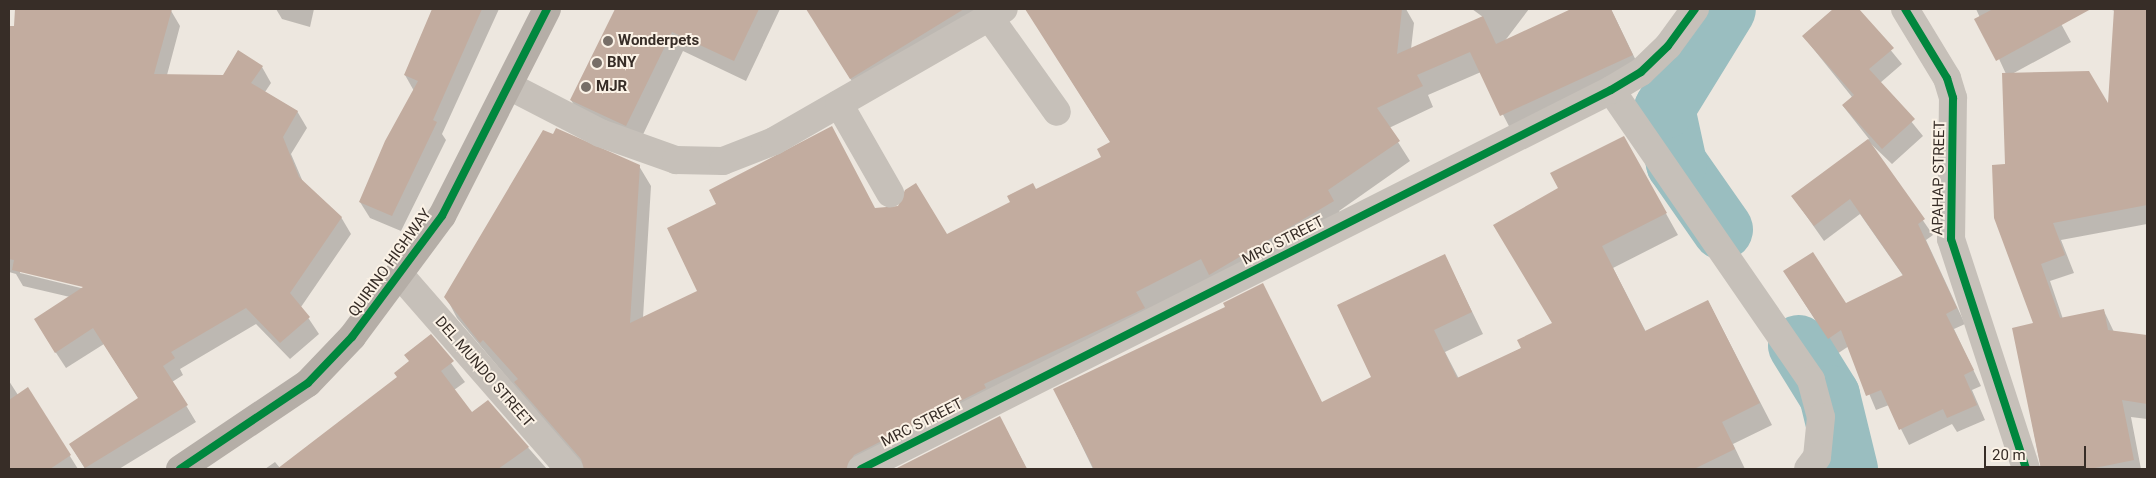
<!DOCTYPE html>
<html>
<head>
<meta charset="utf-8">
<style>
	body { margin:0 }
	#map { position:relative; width:2156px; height:478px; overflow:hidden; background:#ede7df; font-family:Roboto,sans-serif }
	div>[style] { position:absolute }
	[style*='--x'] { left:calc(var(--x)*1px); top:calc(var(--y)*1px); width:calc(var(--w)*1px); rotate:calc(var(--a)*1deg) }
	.shadow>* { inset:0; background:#0003 }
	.river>* { height:61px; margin:-30.5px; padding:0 30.5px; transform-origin:30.5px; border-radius:30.5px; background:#9abec0 }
	.building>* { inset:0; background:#c2ac9f }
	.minor>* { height:28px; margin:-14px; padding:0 14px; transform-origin:14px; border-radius:14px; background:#c6c0b9 }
	.major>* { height:28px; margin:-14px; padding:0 14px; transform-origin:14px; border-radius:14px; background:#b5aea7 }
	.cycleway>* { height:8px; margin:-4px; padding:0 4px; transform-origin:4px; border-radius:4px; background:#00873e }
	.dots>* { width:14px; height:14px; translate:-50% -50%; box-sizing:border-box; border:2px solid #fbf2e6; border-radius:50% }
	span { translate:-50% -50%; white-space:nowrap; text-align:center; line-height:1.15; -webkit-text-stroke:4px #fbf2e6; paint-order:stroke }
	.poi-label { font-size:15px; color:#372d27; font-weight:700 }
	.left { translate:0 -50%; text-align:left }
	.street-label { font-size:15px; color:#372d27 }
	.frame { position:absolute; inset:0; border:10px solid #372d27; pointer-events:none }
	.scale { position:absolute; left:1984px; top:446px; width:102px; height:22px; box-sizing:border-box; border:2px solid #372d27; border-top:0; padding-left:6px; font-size:15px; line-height:18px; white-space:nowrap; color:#372d27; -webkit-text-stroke:4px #fbf2e6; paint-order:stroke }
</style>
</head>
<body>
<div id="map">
	<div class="shadow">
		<div style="clip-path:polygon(evenodd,16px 9px,170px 9px,180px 26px,167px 75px,224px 76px,262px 67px,271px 83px,265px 92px,297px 111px,307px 128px,291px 154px,303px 182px,341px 217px,351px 234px,301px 307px,319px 334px,290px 359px,256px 324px,180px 369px,183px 375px,172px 382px,196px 422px,119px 469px,85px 469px,70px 444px,139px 399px,104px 344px,66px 368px,45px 336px,70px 297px,23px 286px,16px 274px,9px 272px,9px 27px,15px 27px,16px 9px,20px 270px,90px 287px,89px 290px,20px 273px,20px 270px)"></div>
		<div style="clip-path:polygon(276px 9px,314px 9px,310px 27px,282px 19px)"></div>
		<div style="clip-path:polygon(437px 9px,499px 9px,442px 134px,446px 140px,401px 231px,370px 218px,360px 202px,414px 91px,405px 75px)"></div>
		<div style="clip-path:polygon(617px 9px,780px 9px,746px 81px,683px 51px,638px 145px,583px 120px,571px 100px)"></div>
		<div style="clip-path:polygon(807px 9px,1008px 9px,863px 99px)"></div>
		<div style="clip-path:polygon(1026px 9px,1406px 9px,1414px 23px,1411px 49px,1483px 17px,1472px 9px,1529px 9px,1504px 42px,1574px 9px,1611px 9px,1643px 75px,1513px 134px,1481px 72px,1428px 95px,1433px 107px,1389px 128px,1410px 161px,1339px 211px,1344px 222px,858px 469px,584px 469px,457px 318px,446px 297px,639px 166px,651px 186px,643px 318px,875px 209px,946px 236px,1036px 191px,1103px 157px,1111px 143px)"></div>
		<div style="clip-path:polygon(1835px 9px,1857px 9px,1902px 64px,1880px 83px,1923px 136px,1892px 164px,1868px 141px,1933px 235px,1926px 240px,1965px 324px,1954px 329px,1981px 386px,1972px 390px,1985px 420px,1957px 432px,1952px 424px,1909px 445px,1889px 405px,1876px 410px,1849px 346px,1837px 354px,1794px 287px,1846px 305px,1904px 277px,1860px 214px,1824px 241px,1793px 197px,1869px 139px,1843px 106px,1852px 97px,1803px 36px)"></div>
		<div style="clip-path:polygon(1976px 9px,2053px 9px,2071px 42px,2012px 74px,2109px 107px,2115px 11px,2109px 9px,2147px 9px,2147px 224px,2061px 240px,2074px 273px,2050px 281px,2063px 319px,2104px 311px,2114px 332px,2147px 336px,2147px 419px,2131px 417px,2141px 469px,2041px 469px,2014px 329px,2035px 324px,2006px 165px,2006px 74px)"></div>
		<div style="clip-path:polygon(1636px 160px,1678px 235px,1613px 268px,1646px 332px,1708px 301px,1772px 425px,1733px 444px,1745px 469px,1093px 469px,1055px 390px,1227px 308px,1262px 285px,1322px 403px,1373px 377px,1445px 256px,1483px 334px,1445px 352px,1459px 379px,1522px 348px,1553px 324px)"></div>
		<div style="clip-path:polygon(431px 336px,465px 382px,454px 390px,472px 414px,488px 402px,547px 469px,265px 469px,275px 462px,280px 468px,398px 378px)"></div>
		<div style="clip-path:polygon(9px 381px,18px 395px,28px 389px,78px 469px,9px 469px)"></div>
		<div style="clip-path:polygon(1000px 418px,1027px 469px,898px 469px)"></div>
	</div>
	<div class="river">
		<div style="--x:1722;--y:229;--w:80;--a:-124.9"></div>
		<div style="--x:1676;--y:163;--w:56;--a:-102.3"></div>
		<div style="--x:1664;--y:108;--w:116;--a:-58.4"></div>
		<div style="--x:1798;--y:345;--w:59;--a:58.2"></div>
		<div style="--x:1829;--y:395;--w:76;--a:76.3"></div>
	</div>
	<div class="building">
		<div style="clip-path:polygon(15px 9px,172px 9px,154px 74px,223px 75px,238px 50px,263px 66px,251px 83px,298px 111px,283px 137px,299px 177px,342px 217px,290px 293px,310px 317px,280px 343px,246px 308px,171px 352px,175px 358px,163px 366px,188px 405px,85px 468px,69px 444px,138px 398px,93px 328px,55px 353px,34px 319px,83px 287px,12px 270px,14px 260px,9px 259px,9px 26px,14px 26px)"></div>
		<div style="clip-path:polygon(432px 9px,482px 9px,433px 120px,437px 122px,392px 216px,359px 202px,385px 141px,418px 81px,404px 75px)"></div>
		<div style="clip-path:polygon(615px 9px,759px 9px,734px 61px,672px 32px,626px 126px,570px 100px)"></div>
		<div style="clip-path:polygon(806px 9px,964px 9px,850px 79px)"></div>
		<div style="clip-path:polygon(1025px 9px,1402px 9px,1397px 54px,1483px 16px,1496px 44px,1571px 9px,1611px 9px,1633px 55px,1500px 116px,1470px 52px,1417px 75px,1423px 86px,1377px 108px,1400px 141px,1328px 190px,1334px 201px,1209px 275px,1201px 259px,1136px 292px,1145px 308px,984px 384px,986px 388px,854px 455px,846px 469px,584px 469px,581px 459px,514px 382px,518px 379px,483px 340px,480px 343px,444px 297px,543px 130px,553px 134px,556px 128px,640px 165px,630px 323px,697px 291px,667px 228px,716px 204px,709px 190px,832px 126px,875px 208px,898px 206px,905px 190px,916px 183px,947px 234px,1010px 202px,1007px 196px,1033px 183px,1036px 189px,1101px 157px,1097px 149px,1110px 142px)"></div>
		<div style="clip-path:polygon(1833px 9px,1859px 9px,1894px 48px,1869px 69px,1915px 119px,1882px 149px,1842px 105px,1854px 95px,1802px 36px)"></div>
		<div style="clip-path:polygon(1993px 9px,2091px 9px,1996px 61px,1974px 19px)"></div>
		<div style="clip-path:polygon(2114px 9px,2147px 9px,2147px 205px,2053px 223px,2065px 255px,2041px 264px,2060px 318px,2104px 309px,2108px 330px,2147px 335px,2147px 404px,2122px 400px,2134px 460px,2090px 469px,2041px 469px,2012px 328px,2033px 323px,1994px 218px,1992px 165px,2005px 164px,2002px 73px,2089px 71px,2108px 103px)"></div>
		<div style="clip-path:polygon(1624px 136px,1667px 213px,1602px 246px,1645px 331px,1708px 300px,1760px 403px,1722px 422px,1735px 449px,1694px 469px,1094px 469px,1053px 389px,1225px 307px,1223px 303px,1263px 283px,1322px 402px,1371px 377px,1337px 305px,1445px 254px,1472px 312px,1434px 330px,1457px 378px,1521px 348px,1517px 340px,1552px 323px,1493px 225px,1558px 188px,1550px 173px)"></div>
		<div style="clip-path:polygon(1868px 139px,1925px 219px,1918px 224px,1957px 308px,1946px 314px,1974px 370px,1964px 375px,1977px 405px,1947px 418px,1943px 409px,1899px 430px,1881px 390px,1866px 396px,1841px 330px,1828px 339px,1783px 271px,1813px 252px,1846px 303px,1903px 275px,1850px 199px,1814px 226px,1791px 196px)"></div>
		<div style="clip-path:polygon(431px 334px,454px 361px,441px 371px,472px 412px,488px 400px,529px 447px,498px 469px,277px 469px,397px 377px,394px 373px,409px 361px,404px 355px)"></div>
		<div style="clip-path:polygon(28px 387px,71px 455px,50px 469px,9px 469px,9px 400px)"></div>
		<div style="clip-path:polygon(1000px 416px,1027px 469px,895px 469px)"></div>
	</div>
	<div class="minor">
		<div style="--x:1905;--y:9;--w:81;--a:58.7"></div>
		<div style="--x:1947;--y:78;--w:21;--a:73"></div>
		<div style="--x:1953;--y:98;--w:141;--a:90.8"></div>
		<div style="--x:1951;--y:239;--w:242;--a:71.9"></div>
		<div style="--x:990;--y:18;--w:115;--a:54.5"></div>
		<div style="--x:509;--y:86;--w:102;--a:27.3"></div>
		<div style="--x:600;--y:133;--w:81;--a:19.6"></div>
		<div style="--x:676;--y:160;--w:47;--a:1.2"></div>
		<div style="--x:723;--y:161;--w:55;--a:-21.4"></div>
		<div style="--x:774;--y:141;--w:265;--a:-29.9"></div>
		<div style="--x:1611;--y:90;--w:352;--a:55.4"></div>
		<div style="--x:1811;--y:380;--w:38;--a:75"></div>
		<div style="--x:1821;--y:417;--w:40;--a:95.7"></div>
		<div style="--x:1817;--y:457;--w:15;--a:127"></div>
		<div style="--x:839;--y:104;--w:103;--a:60.2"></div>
		<div style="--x:399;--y:274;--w:259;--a:48.9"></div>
		<div style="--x:861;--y:469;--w:840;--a:-26.81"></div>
		<div style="--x:1611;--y:90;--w:35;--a:-31"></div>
		<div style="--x:1641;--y:72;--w:37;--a:-44"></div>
		<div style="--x:1668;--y:46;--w:46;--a:-53.9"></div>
	</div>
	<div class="major">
		<div style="--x:180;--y:469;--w:154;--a:-33.9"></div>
		<div style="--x:308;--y:383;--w:64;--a:-46.3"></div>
		<div style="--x:352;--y:337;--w:151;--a:-53.4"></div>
		<div style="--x:442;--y:216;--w:232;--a:-63.1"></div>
	</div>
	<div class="cycleway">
		<div style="--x:1905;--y:9;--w:81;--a:58.7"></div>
		<div style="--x:1947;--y:78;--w:21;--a:73"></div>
		<div style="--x:1953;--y:98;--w:141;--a:90.8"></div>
		<div style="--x:1951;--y:239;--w:242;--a:71.9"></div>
		<div style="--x:180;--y:469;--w:154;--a:-33.9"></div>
		<div style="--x:308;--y:383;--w:64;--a:-46.3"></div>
		<div style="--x:352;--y:337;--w:151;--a:-53.4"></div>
		<div style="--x:442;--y:216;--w:232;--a:-63.1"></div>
		<div style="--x:861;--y:469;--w:840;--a:-26.81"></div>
		<div style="--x:1611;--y:90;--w:35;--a:-31"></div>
		<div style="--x:1641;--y:72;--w:37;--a:-44"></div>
		<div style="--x:1668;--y:46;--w:46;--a:-53.9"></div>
	</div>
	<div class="dots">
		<div style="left:608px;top:41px;background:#776e67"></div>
		<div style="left:597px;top:63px;background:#776e67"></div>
		<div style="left:586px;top:87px;background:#776e67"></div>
	</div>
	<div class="poi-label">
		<span class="left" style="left:618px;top:41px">Wonderpets</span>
		<span class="left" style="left:607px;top:63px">BNY</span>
		<span class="left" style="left:596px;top:87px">MJR</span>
	</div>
	<div class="street-label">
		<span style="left:1939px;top:178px;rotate:-89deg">APAHAP STREET</span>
		<span style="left:1283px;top:241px;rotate:-27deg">MRC STREET</span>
		<span style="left:390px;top:263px;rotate:-54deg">QUIRINO HIGHWAY</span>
		<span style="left:484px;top:372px;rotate:49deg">DEL MUNDO STREET</span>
		<span style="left:922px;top:423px;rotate:-27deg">MRC STREET</span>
	</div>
	<div class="frame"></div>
	<div class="scale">20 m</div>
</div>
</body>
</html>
